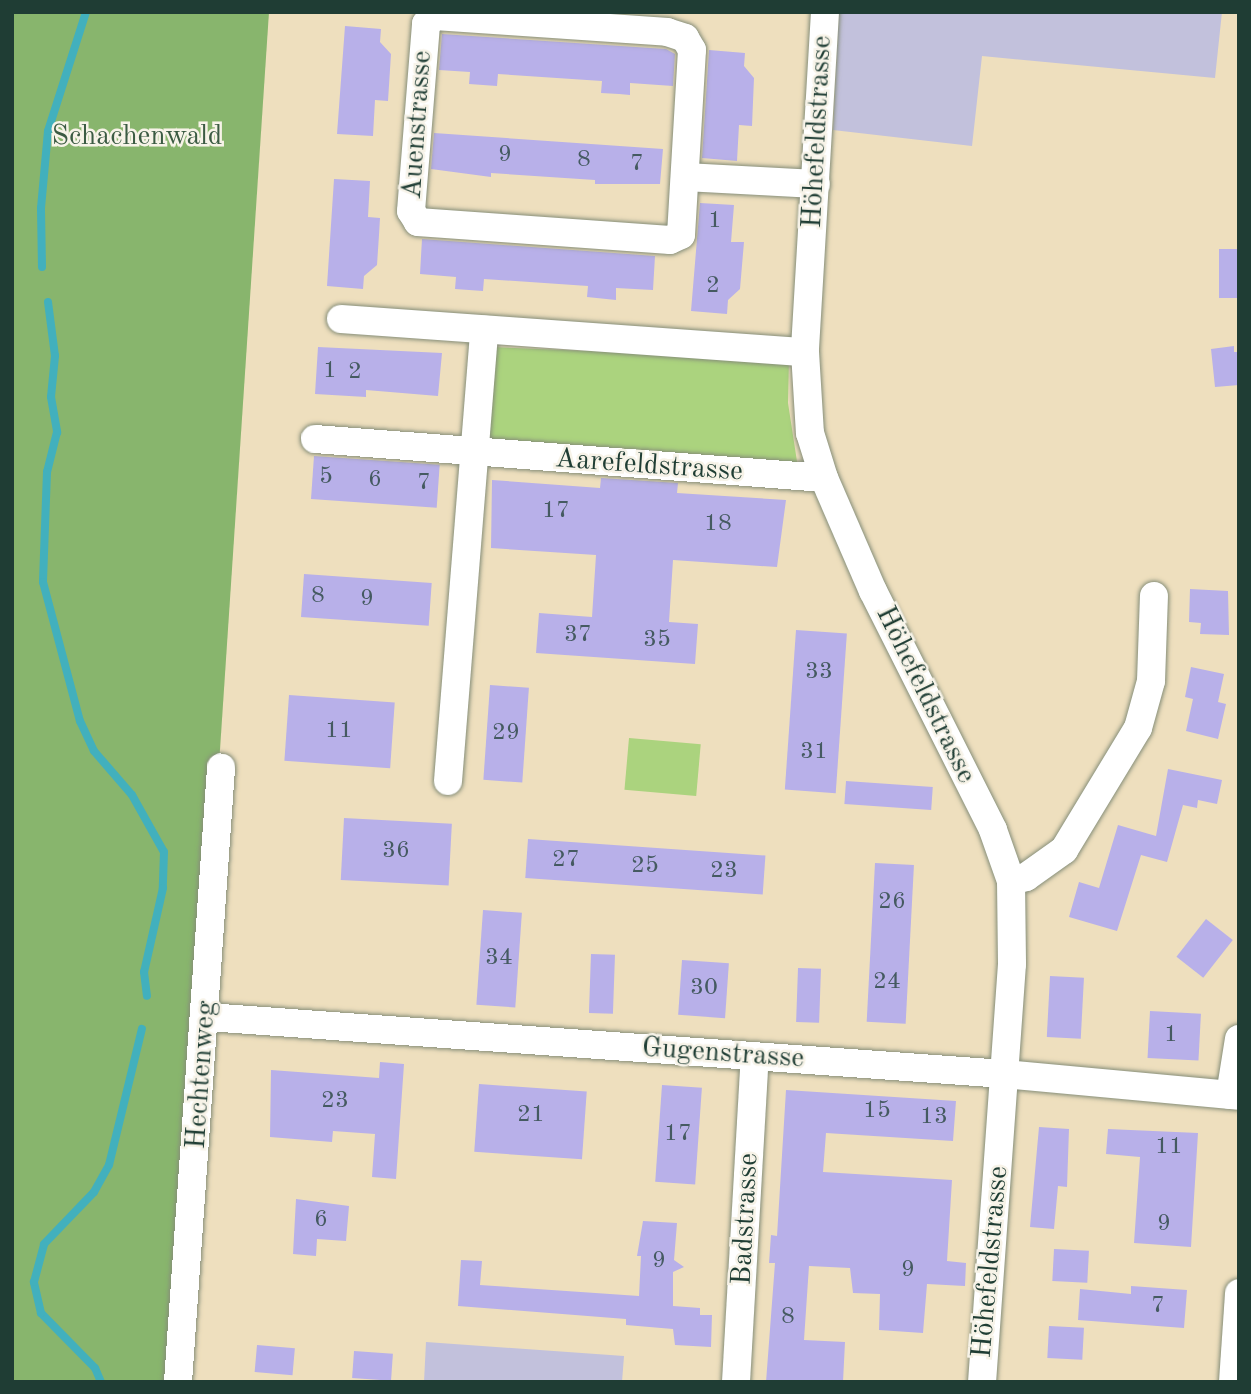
<!DOCTYPE html>
<html>
<head>
<meta charset="utf-8">
<style>
	body { margin:0 }
	#map { position:relative; width:1251px; height:1394px; overflow:hidden; background:#eedfbe; font-family:"Old Standard TT",serif }
	div>[style] { position:absolute }
	[style*='--x'] { left:calc(var(--x)*1px); top:calc(var(--y)*1px); width:calc(var(--w)*1px); rotate:calc(var(--a)*1deg) }
	.industrial>* { inset:0; background:#c2c1dc }
	.green>* { inset:0; background:#abd37e; transform-origin:0 0 }
	.forest>* { inset:0; background:#88b56d }
	.stream>* { height:8px; margin:-4px; padding:0 4px; transform-origin:4px; border-radius:4px; background:#42b0bd }
	.building>* { inset:0; background:#b8b0e9; transform-origin:0 0 }
	.roads { filter:drop-shadow(0 0 2px #868e79) drop-shadow(0 0 2px #868e79) }
	.street>* { height:28px; margin:-14px; padding:0 14px; transform-origin:14px; border-radius:14px; background:#fff }
	span { translate:-50% -50%; white-space:nowrap; text-align:center; line-height:1.15; -webkit-text-stroke:5px #f7f3e8; paint-order:stroke }
	.number-label { font-size:24px; color:#455a61 }
	.number-label span { -webkit-text-stroke-width:0 }
	.street-label { font-size:28px; color:#1f3d34 }
	.park-label { font-size:28px; color:#3b5b43 }
	.frame { position:absolute; inset:0; border:14px solid #1f3d34; pointer-events:none }
</style>
</head>
<body>
<div id="map">
	<div class="industrial">
		<div style="clip-path:polygon(839px 12px,1222px 12px,1215px 78px,982px 56px,972px 146px,833px 130px)"></div>
		<div style="clip-path:polygon(426px 1342px,624px 1356px,622px 1382px,424px 1382px)"></div>
	</div>
	<div class="green">
		<div style="clip-path:polygon(492px 347px,789px 359px,788px 403px,798px 468px,484px 444px)"></div>
		<div style="left:629px;top:738px;width:72px;height:52px;rotate:5deg"></div>
	</div>
	<div class="forest">
		<div style="clip-path:polygon(12px 12px,269px 12px,178px 1382px,12px 1382px)"></div>
	</div>
	<div class="stream">
		<div style="--x:42;--y:267;--w:59;--a:-91"></div>
		<div style="--x:41;--y:208;--w:77;--a:-84.8"></div>
		<div style="--x:48;--y:131;--w:125;--a:-72.3"></div>
		<div style="--x:48;--y:302;--w:54;--a:82.6"></div>
		<div style="--x:55;--y:356;--w:41;--a:95.6"></div>
		<div style="--x:51;--y:397;--w:36;--a:80"></div>
		<div style="--x:57;--y:432;--w:41;--a:104"></div>
		<div style="--x:47;--y:472;--w:110;--a:92.1"></div>
		<div style="--x:43;--y:582;--w:144;--a:75.1"></div>
		<div style="--x:80;--y:721;--w:33;--a:65"></div>
		<div style="--x:94;--y:751;--w:58;--a:49.2"></div>
		<div style="--x:132;--y:795;--w:65;--a:60.7"></div>
		<div style="--x:164;--y:852;--w:36;--a:92"></div>
		<div style="--x:163;--y:888;--w:86;--a:102.7"></div>
		<div style="--x:144;--y:972;--w:24;--a:83"></div>
		<div style="--x:101;--y:1382;--w:15;--a:-113"></div>
		<div style="--x:95;--y:1368;--w:77;--a:-134.5"></div>
		<div style="--x:41;--y:1313;--w:32;--a:-103"></div>
		<div style="--x:34;--y:1282;--w:39;--a:-75"></div>
		<div style="--x:44;--y:1244;--w:72;--a:-46.1"></div>
		<div style="--x:94;--y:1192;--w:31;--a:-61"></div>
		<div style="--x:109;--y:1165;--w:140;--a:-76.4"></div>
	</div>
	<div class="building">
		<div style="clip-path:polygon(345px 26px,381px 29px,380px 42px,391px 54px,388px 101px,375px 100px,373px 136px,337px 134px)"></div>
		<div style="clip-path:polygon(442px 34px,666px 49px,675px 54px,673px 86px,630px 83px,630px 95px,619px 94px,601px 93px,602px 81px,498px 74px,497px 86px,469px 84px,470px 72px,439px 70px)"></div>
		<div style="clip-path:polygon(709px 50px,745px 53px,744px 66px,754px 78px,752px 126px,739px 125px,737px 161px,702px 158px)"></div>
		<div style="clip-path:polygon(434px 133px,663px 149px,660px 184px,595px 184px,595px 180px,491px 173px,491px 177px,431px 169px)"></div>
		<div style="clip-path:polygon(334px 179px,370px 181px,368px 217px,380px 218px,379px 235px,377px 265px,364px 276px,363px 289px,327px 286px)"></div>
		<div style="clip-path:polygon(700px 203px,734px 205px,731px 242px,744px 242px,740px 289px,728px 300px,727px 314px,691px 311px)"></div>
		<div style="clip-path:polygon(422px 239px,655px 256px,653px 290px,616px 288px,616px 300px,587px 297px,588px 286px,484px 279px,483px 291px,455px 289px,456px 277px,420px 274px)"></div>
		<div style="left:1219px;top:249px;width:20px;height:49px"></div>
		<div style="clip-path:polygon(1234px 346px,1234px 352px,1239px 352px,1239px 385px,1215px 387px,1211px 349px)"></div>
		<div style="clip-path:polygon(318px 347px,442px 353px,438px 396px,366px 390px,366px 397px,315px 394px)"></div>
		<div style="left:314px;top:456px;width:126px;height:43px;rotate:4deg"></div>
		<div style="clip-path:polygon(601px 478px,678px 483px,677px 493px,786px 500px,777px 567px,673px 560px,669px 622px,698px 624px,695px 664px,536px 653px,539px 613px,592px 617px,596px 555px,491px 548px,492px 480px,600px 488px)"></div>
		<div style="left:304px;top:574px;width:128px;height:43px;rotate:4deg"></div>
		<div style="clip-path:polygon(1190px 589px,1228px 591px,1229px 635px,1200px 634px,1201px 623px,1189px 622px)"></div>
		<div style="left:796px;top:630px;width:51px;height:160px;rotate:4deg"></div>
		<div style="clip-path:polygon(1191px 667px,1224px 674px,1218px 702px,1226px 704px,1218px 739px,1186px 731px,1193px 699px,1185px 697px)"></div>
		<div style="left:490px;top:685px;width:39px;height:95px;rotate:4deg"></div>
		<div style="left:289px;top:695px;width:106px;height:66px;rotate:4deg"></div>
		<div style="clip-path:polygon(1168px 769px,1222px 780px,1217px 804px,1198px 800px,1197px 808px,1183px 805px,1167px 862px,1141px 855px,1117px 931px,1069px 917px,1079px 882px,1099px 888px,1118px 825px,1156px 836px)"></div>
		<div style="left:846px;top:781px;width:87px;height:23px;rotate:4deg"></div>
		<div style="left:344px;top:818px;width:108px;height:62px;rotate:3deg"></div>
		<div style="left:528px;top:839px;width:238px;height:39px;rotate:4deg"></div>
		<div style="left:875px;top:863px;width:39px;height:159px;rotate:3deg"></div>
		<div style="left:483px;top:910px;width:39px;height:95px;rotate:4deg"></div>
		<div style="left:1206px;top:919px;width:34px;height:48px;rotate:38deg"></div>
		<div style="left:591px;top:954px;width:24px;height:59px;rotate:2deg"></div>
		<div style="left:682px;top:960px;width:47px;height:55px;rotate:4deg"></div>
		<div style="left:798px;top:968px;width:23px;height:54px;rotate:2deg"></div>
		<div style="left:1050px;top:976px;width:34px;height:61px;rotate:3deg"></div>
		<div style="left:1150px;top:1011px;width:51px;height:47px;rotate:3deg"></div>
		<div style="clip-path:polygon(380px 1062px,404px 1064px,396px 1179px,372px 1177px,375px 1134px,333px 1131px,332px 1142px,270px 1137px,271px 1070px,379px 1078px)"></div>
		<div style="left:479px;top:1084px;width:108px;height:68px;rotate:4deg"></div>
		<div style="left:662px;top:1085px;width:40px;height:97px;rotate:4deg"></div>
		<div style="clip-path:polygon(786px 1090px,956px 1101px,953px 1141px,826px 1133px,823px 1172px,952px 1180px,947px 1261px,966px 1263px,965px 1286px,927px 1284px,923px 1333px,879px 1330px,880px 1294px,853px 1293px,850px 1268px,809px 1266px,804px 1340px,845px 1342px,843px 1382px,766px 1382px,775px 1263px,769px 1263px,771px 1235px,777px 1236px)"></div>
		<div style="clip-path:polygon(1039px 1127px,1069px 1129px,1067px 1187px,1058px 1186px,1054px 1229px,1030px 1227px)"></div>
		<div style="clip-path:polygon(1108px 1129px,1198px 1133px,1191px 1247px,1134px 1243px,1140px 1157px,1106px 1154px)"></div>
		<div style="clip-path:polygon(296px 1199px,349px 1206px,346px 1241px,317px 1239px,316px 1256px,293px 1254px)"></div>
		<div style="clip-path:polygon(643px 1221px,677px 1223px,674px 1260px,684px 1267px,673px 1272px,673px 1306px,700px 1308px,700px 1315px,712px 1315px,711px 1347px,675px 1345px,673px 1329px,626px 1325px,626px 1319px,458px 1306px,461px 1260px,482px 1261px,480px 1285px,639px 1296px,641px 1256px,637px 1256px)"></div>
		<div style="left:1054px;top:1249px;width:35px;height:32px;rotate:3deg"></div>
		<div style="clip-path:polygon(1131px 1286px,1187px 1290px,1184px 1328px,1078px 1320px,1080px 1289px,1131px 1294px)"></div>
		<div style="left:1049px;top:1326px;width:35px;height:32px;rotate:3deg"></div>
		<div style="left:257px;top:1345px;width:38px;height:27px;rotate:5deg"></div>
		<div style="left:354px;top:1351px;width:39px;height:27px;rotate:4deg"></div>
	</div>
	<div class="roads">
		<div class="street">
			<div style="--x:825;--y:12;--w:341;--a:93.4"></div>
			<div style="--x:805;--y:352;--w:81;--a:86.5"></div>
			<div style="--x:810;--y:433;--w:47;--a:72.7"></div>
			<div style="--x:824;--y:478;--w:123;--a:66.6"></div>
			<div style="--x:873;--y:591;--w:267;--a:63.3"></div>
			<div style="--x:993;--y:830;--w:54;--a:70.6"></div>
			<div style="--x:1011;--y:881;--w:83;--a:89.3"></div>
			<div style="--x:1012;--y:964;--w:419;--a:94.1"></div>
			<div style="--x:435;--y:16;--w:233;--a:3.9"></div>
			<div style="--x:667;--y:32;--w:19;--a:18"></div>
			<div style="--x:685;--y:38;--w:14;--a:60"></div>
			<div style="--x:692;--y:50;--w:185;--a:93.4"></div>
			<div style="--x:681;--y:235;--w:12;--a:156"></div>
			<div style="--x:670;--y:240;--w:253;--a:-175.9"></div>
			<div style="--x:418;--y:222;--w:13;--a:-122"></div>
			<div style="--x:411;--y:211;--w:188;--a:-85.4"></div>
			<div style="--x:426;--y:24;--w:12;--a:-42"></div>
			<div style="--x:685;--y:177;--w:131;--a:3.1"></div>
			<div style="--x:341;--y:319;--w:465;--a:4.1"></div>
			<div style="--x:315;--y:439;--w:510;--a:4.38"></div>
			<div style="--x:448;--y:781;--w:453;--a:-85.4"></div>
			<div style="--x:1011;--y:881;--w:16;--a:-15"></div>
			<div style="--x:1026;--y:877;--w:47;--a:-35.4"></div>
			<div style="--x:1064;--y:850;--w:143;--a:-58.8"></div>
			<div style="--x:1138;--y:728;--w:49;--a:-74.5"></div>
			<div style="--x:1151;--y:681;--w:85;--a:-88"></div>
			<div style="--x:207;--y:1017;--w:799;--a:4.09"></div>
			<div style="--x:1004;--y:1074;--w:236;--a:5.3"></div>
			<div style="--x:1230;--y:1095;--w:57;--a:-80.9"></div>
			<div style="--x:178;--y:1382;--w:616;--a:-85.99"></div>
			<div style="--x:736;--y:1382;--w:326;--a:-86.7"></div>
			<div style="--x:1233;--y:1382;--w:89;--a:-86.1"></div>
		</div>
	</div>
	<div class="number-label">
		<span style="left:505px;top:156px">9</span>
		<span style="left:584px;top:161px">8</span>
		<span style="left:637px;top:165px">7</span>
		<span style="left:715px;top:222px">1</span>
		<span style="left:713px;top:287px">2</span>
		<span style="left:330px;top:372px">1</span>
		<span style="left:355px;top:373px">2</span>
		<span style="left:326px;top:478px">5</span>
		<span style="left:375px;top:481px">6</span>
		<span style="left:424px;top:484px">7</span>
		<span style="left:556px;top:512px">17</span>
		<span style="left:718px;top:525px">18</span>
		<span style="left:318px;top:597px">8</span>
		<span style="left:367px;top:600px">9</span>
		<span style="left:578px;top:636px">37</span>
		<span style="left:657px;top:641px">35</span>
		<span style="left:819px;top:673px">33</span>
		<span style="left:339px;top:732px">11</span>
		<span style="left:506px;top:734px">29</span>
		<span style="left:814px;top:753px">31</span>
		<span style="left:396px;top:852px">36</span>
		<span style="left:566px;top:861px">27</span>
		<span style="left:645px;top:867px">25</span>
		<span style="left:724px;top:872px">23</span>
		<span style="left:892px;top:903px">26</span>
		<span style="left:499px;top:959px">34</span>
		<span style="left:887px;top:983px">24</span>
		<span style="left:704px;top:989px">30</span>
		<span style="left:1171px;top:1036px">1</span>
		<span style="left:335px;top:1102px">23</span>
		<span style="left:877px;top:1112px">15</span>
		<span style="left:531px;top:1116px">21</span>
		<span style="left:934px;top:1118px">13</span>
		<span style="left:678px;top:1135px">17</span>
		<span style="left:1169px;top:1148px">11</span>
		<span style="left:321px;top:1221px">6</span>
		<span style="left:1164px;top:1225px">9</span>
		<span style="left:659px;top:1262px">9</span>
		<span style="left:908px;top:1271px">9</span>
		<span style="left:1158px;top:1307px">7</span>
		<span style="left:788px;top:1318px">8</span>
	</div>
	<div class="street-label">
		<span style="left:418px;top:125px;rotate:-86deg">Auenstrasse</span>
		<span style="left:818px;top:132px;rotate:-87deg">Höhefeldstrasse</span>
		<span style="left:649px;top:466px;rotate:4deg">Aarefeldstrasse</span>
		<span style="left:925px;top:695px;rotate:64deg">Höhefeldstrasse</span>
		<span style="left:723px;top:1054px;rotate:4deg">Gugenstrasse</span>
		<span style="left:202px;top:1075px;rotate:-86deg">Hechtenweg</span>
		<span style="left:746px;top:1219px;rotate:-87deg">Badstrasse</span>
		<span style="left:991px;top:1262px;rotate:-85deg">Höhefeldstrasse</span>
	</div>
	<div class="park-label">
		<span style="left:137px;top:137px">Schachenwald</span>
	</div>
	<div class="frame"></div>
</div>
</body>
</html>
